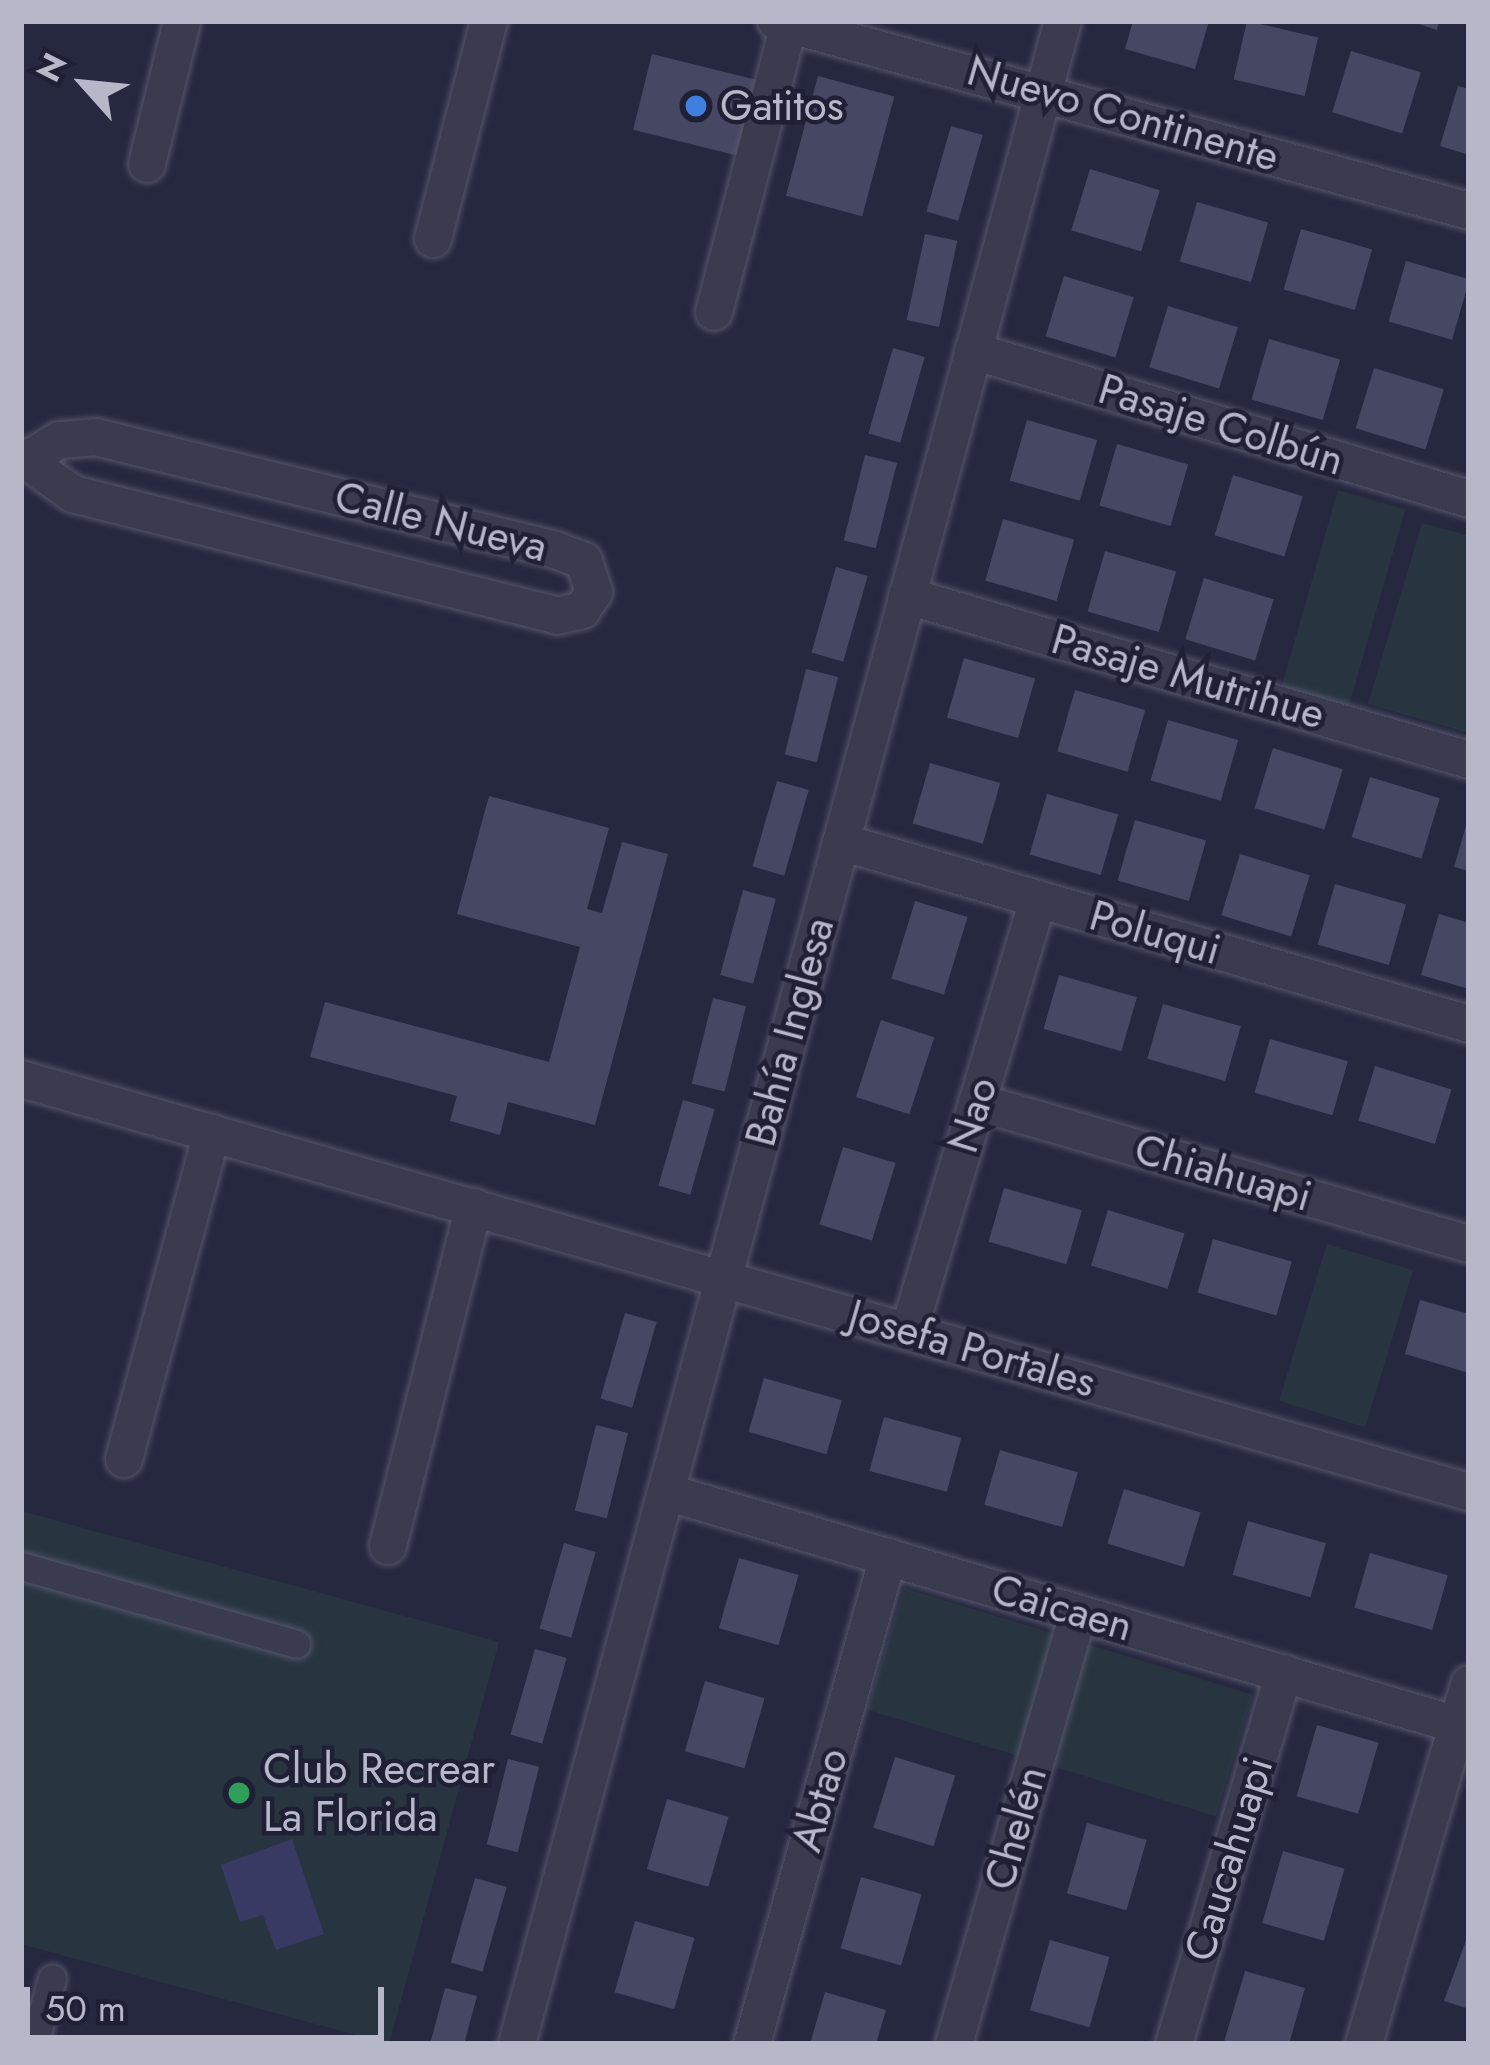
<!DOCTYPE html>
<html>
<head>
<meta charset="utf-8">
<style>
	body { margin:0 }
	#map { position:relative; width:1490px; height:2065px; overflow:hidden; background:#262840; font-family:Jost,sans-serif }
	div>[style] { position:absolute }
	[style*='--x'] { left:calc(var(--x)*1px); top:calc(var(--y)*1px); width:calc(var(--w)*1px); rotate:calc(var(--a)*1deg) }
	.green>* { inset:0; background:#283541; transform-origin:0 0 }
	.water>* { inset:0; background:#393a64 }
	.building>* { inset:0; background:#464762; transform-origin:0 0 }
	.roads { filter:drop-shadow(0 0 3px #55566a) drop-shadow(0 0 3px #55566a) }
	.service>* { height:27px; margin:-13.5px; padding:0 13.5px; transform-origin:13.5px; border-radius:13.5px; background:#3b3b50 }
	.minor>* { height:36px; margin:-18px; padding:0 18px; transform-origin:18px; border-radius:18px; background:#3b3b50 }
	.tertiary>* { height:36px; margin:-18px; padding:0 18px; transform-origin:18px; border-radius:18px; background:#3b3b50 }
	.dots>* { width:33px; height:33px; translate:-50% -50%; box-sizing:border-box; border:6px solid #1f2035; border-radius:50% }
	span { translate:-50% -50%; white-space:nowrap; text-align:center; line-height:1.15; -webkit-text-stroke:9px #1f2035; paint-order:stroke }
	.poi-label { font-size:42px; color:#b7b7ca }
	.left { translate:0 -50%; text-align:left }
	.street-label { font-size:42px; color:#b7b7ca }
	.frame { position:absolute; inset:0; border:24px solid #b7b7ca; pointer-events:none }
	.north { position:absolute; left:24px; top:24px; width:120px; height:120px; -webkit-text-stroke:9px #1f2035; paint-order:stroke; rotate:297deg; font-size:33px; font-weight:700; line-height:48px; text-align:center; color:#b7b7ca }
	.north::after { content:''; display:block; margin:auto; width:42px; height:54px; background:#b7b7ca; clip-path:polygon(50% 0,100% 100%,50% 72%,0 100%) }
	.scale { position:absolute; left:24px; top:1987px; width:360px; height:54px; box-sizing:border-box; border:6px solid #b7b7ca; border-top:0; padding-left:15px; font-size:36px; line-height:42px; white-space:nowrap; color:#b7b7ca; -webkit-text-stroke:9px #1f2035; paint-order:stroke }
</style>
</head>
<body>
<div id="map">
	<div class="green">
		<div style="left:1338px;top:490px;width:70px;height:206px;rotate:16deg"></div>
		<div style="clip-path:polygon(1422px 523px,1469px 536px,1469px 733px,1368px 704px)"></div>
		<div style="left:1327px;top:1244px;width:90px;height:164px;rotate:17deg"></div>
		<div style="clip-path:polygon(21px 1511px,499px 1642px,389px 2044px,21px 1944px)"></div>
		<div style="left:904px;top:1588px;width:365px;height:127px;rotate:17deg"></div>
	</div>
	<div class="water">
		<div style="clip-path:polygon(292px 1839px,324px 1934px,276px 1950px,263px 1915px,240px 1922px,221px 1865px)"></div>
	</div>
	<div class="building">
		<div style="clip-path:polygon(1133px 21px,1209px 21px,1195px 69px,1125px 49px)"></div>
		<div style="left:1247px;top:21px;width:73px;height:60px;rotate:13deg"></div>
		<div style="clip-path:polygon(1410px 21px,1439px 21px,1437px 30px)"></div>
		<div style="left:1351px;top:51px;width:73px;height:64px;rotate:17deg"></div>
		<div style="left:652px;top:54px;width:109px;height:78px;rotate:14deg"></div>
		<div style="left:818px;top:76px;width:79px;height:124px;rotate:15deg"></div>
		<div style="clip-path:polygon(1458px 86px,1469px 89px,1469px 155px,1440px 146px)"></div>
		<div style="left:951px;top:126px;width:33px;height:89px;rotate:16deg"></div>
		<div style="left:1090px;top:169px;width:73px;height:64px;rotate:17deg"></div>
		<div style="left:1197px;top:202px;width:74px;height:62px;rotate:16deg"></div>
		<div style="left:1301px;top:229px;width:74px;height:63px;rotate:16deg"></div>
		<div style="left:925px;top:234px;width:33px;height:88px;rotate:12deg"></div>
		<div style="left:1406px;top:261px;width:66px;height:63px;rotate:16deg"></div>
		<div style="left:1064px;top:276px;width:73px;height:63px;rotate:17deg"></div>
		<div style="left:1168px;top:306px;width:73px;height:64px;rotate:17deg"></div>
		<div style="left:1269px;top:339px;width:74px;height:63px;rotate:16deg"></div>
		<div style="left:893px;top:348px;width:33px;height:89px;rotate:16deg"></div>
		<div style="left:1374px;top:368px;width:73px;height:63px;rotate:17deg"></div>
		<div style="left:1027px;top:420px;width:73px;height:63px;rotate:16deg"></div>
		<div style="left:1117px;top:444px;width:74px;height:64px;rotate:16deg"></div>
		<div style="left:865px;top:455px;width:33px;height:88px;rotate:14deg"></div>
		<div style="left:1233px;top:475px;width:73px;height:63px;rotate:17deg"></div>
		<div style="left:1003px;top:519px;width:74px;height:64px;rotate:16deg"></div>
		<div style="left:1105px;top:551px;width:74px;height:63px;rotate:16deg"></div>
		<div style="left:836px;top:567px;width:33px;height:89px;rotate:16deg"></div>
		<div style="left:1204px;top:578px;width:73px;height:64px;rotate:17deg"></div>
		<div style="left:964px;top:658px;width:74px;height:62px;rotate:16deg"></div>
		<div style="left:806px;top:669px;width:33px;height:88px;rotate:14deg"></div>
		<div style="left:1075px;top:690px;width:73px;height:64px;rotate:16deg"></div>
		<div style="left:1168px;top:720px;width:73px;height:63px;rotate:16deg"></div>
		<div style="left:1273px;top:748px;width:73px;height:63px;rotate:17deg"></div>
		<div style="left:930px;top:763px;width:73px;height:63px;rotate:16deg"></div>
		<div style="left:1370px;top:777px;width:73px;height:63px;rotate:17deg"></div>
		<div style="left:777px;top:781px;width:33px;height:89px;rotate:16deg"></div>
		<div style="left:1047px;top:794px;width:74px;height:63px;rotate:16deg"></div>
		<div style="clip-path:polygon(489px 796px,609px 828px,587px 909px,602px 913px,622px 842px,668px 854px,595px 1125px,508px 1102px,500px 1135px,450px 1121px,457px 1096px,310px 1057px,325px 1002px,549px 1062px,580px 947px,457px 914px)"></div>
		<div style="clip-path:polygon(1468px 819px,1469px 819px,1469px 871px,1454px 867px)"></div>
		<div style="left:1135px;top:820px;width:74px;height:63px;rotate:16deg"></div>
		<div style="left:1240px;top:854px;width:73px;height:64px;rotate:17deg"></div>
		<div style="left:1335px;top:884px;width:74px;height:63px;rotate:16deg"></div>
		<div style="left:743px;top:890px;width:34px;height:88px;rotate:15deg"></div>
		<div style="left:915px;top:901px;width:55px;height:81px;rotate:17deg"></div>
		<div style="clip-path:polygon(1439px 914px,1469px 923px,1469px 989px,1421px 975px)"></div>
		<div style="left:1059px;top:975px;width:81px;height:56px;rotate:16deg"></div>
		<div style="left:713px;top:998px;width:34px;height:88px;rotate:14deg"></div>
		<div style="left:1163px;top:1004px;width:81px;height:57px;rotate:16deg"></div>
		<div style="left:881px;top:1020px;width:56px;height:81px;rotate:18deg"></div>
		<div style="left:1270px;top:1039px;width:81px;height:56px;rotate:16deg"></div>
		<div style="left:1375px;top:1066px;width:80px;height:57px;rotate:17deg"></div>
		<div style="left:683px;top:1100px;width:33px;height:89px;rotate:16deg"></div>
		<div style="left:843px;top:1147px;width:55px;height:81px;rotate:17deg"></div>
		<div style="left:1004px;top:1188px;width:81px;height:56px;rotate:16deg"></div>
		<div style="left:1108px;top:1210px;width:80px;height:58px;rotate:17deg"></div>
		<div style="left:1213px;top:1239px;width:82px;height:56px;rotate:16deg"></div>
		<div style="clip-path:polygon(1420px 1300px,1469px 1314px,1469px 1373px,1405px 1354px)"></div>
		<div style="left:625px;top:1313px;width:33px;height:89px;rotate:16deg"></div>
		<div style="left:764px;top:1378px;width:81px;height:56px;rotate:16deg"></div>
		<div style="left:884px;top:1417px;width:80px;height:56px;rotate:15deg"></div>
		<div style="left:596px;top:1425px;width:33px;height:88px;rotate:14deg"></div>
		<div style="left:1000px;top:1450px;width:81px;height:57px;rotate:16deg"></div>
		<div style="left:1124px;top:1489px;width:80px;height:57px;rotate:17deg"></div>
		<div style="left:1248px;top:1521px;width:81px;height:56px;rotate:16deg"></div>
		<div style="left:564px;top:1543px;width:33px;height:89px;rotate:16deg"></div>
		<div style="left:1370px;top:1553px;width:81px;height:57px;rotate:16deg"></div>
		<div style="left:739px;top:1558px;width:62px;height:73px;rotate:16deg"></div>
		<div style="left:535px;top:1649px;width:33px;height:89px;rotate:16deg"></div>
		<div style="left:705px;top:1681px;width:62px;height:73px;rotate:16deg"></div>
		<div style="left:1317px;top:1725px;width:64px;height:74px;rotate:16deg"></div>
		<div style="left:895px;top:1757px;width:63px;height:74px;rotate:17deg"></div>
		<div style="left:508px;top:1759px;width:32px;height:88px;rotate:14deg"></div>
		<div style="left:667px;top:1799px;width:64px;height:73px;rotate:16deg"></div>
		<div style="left:1087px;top:1823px;width:62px;height:73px;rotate:16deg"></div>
		<div style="left:1283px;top:1851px;width:64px;height:75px;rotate:16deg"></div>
		<div style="left:861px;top:1877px;width:63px;height:74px;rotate:16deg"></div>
		<div style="left:475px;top:1878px;width:33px;height:88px;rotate:16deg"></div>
		<div style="left:635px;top:1921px;width:62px;height:74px;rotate:16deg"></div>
		<div style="clip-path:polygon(1469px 1932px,1469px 2009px,1444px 2001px)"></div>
		<div style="left:1050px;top:1940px;width:62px;height:73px;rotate:16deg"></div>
		<div style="clip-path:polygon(1245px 1971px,1305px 1988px,1289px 2044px,1224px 2042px)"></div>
		<div style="clip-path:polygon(445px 1988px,477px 1996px,464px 2044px,430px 2044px)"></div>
		<div style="clip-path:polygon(825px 1992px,886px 2010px,876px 2044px,810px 2044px)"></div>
	</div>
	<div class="roads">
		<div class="service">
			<div style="--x:21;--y:1566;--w:286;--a:15.8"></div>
			<div style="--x:34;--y:2044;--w:68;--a:-74.7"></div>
		</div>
		<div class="minor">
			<div style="--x:776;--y:21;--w:719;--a:15.33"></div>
			<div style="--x:147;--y:164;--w:147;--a:-76.2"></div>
			<div style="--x:433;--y:239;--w:225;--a:-75.6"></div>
			<div style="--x:714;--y:312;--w:301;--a:-75.4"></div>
			<div style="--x:973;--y:351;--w:518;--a:16.61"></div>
			<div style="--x:21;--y:457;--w:64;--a:35.4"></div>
			<div style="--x:73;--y:494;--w:499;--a:14.1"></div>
			<div style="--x:557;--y:616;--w:26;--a:-13"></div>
			<div style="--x:582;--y:610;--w:22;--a:-56"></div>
			<div style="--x:594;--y:592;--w:33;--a:-108"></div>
			<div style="--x:584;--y:561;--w:30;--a:-159"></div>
			<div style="--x:556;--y:550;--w:474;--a:-166.2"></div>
			<div style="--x:96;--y:437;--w:37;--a:175"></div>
			<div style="--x:59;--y:440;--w:36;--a:148"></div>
			<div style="--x:907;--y:596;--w:585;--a:16.27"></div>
			<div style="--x:841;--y:842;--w:654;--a:16.16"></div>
			<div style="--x:21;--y:1079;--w:1506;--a:15.92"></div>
			<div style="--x:977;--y:1102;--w:512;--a:16.1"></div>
			<div style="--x:909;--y:1330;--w:450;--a:-73.3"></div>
			<div style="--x:124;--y:1459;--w:338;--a:-74.9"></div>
			<div style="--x:666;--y:1492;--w:825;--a:16.41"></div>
			<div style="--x:388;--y:1546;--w:350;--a:-75.8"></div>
			<div style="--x:752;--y:2044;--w:506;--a:-74.4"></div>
			<div style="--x:954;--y:2044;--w:448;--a:-73.9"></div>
			<div style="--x:1174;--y:2044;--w:387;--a:-73.5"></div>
			<div style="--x:1364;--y:2044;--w:375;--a:-73.7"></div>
		</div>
		<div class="tertiary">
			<div style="--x:517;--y:2044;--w:2095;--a:-74.9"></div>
		</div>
	</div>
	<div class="dots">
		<div style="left:696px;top:106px;background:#3f7fe0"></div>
		<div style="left:239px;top:1793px;background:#2e9e5b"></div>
	</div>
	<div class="poi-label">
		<span class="left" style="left:720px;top:106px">Gatitos</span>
		<span class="left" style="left:263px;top:1793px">Club Recrear<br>La Florida</span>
	</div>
	<div class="street-label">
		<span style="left:1123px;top:114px;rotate:16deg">Nuevo Continente</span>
		<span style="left:1221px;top:425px;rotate:17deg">Pasaje Colbún</span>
		<span style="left:441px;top:522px;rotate:14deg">Calle Nueva</span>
		<span style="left:1188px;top:677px;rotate:16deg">Pasaje Mutrihue</span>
		<span style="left:1155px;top:933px;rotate:16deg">Poluqui</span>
		<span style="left:790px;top:1032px;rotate:-75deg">Bahía Inglesa</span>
		<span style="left:973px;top:1115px;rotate:-73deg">Nao</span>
		<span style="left:1223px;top:1173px;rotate:16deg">Chiahuapi</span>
		<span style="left:972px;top:1349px;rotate:16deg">Josefa Portales</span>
		<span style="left:1062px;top:1608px;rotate:16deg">Caicaen</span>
		<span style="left:820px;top:1800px;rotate:-74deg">Abtao</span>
		<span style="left:1016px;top:1828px;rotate:-74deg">Chelén</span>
		<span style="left:1229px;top:1859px;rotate:-73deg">Caucahuapi</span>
	</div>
	<div class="frame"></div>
	<div class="north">N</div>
	<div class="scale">50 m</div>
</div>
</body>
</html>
